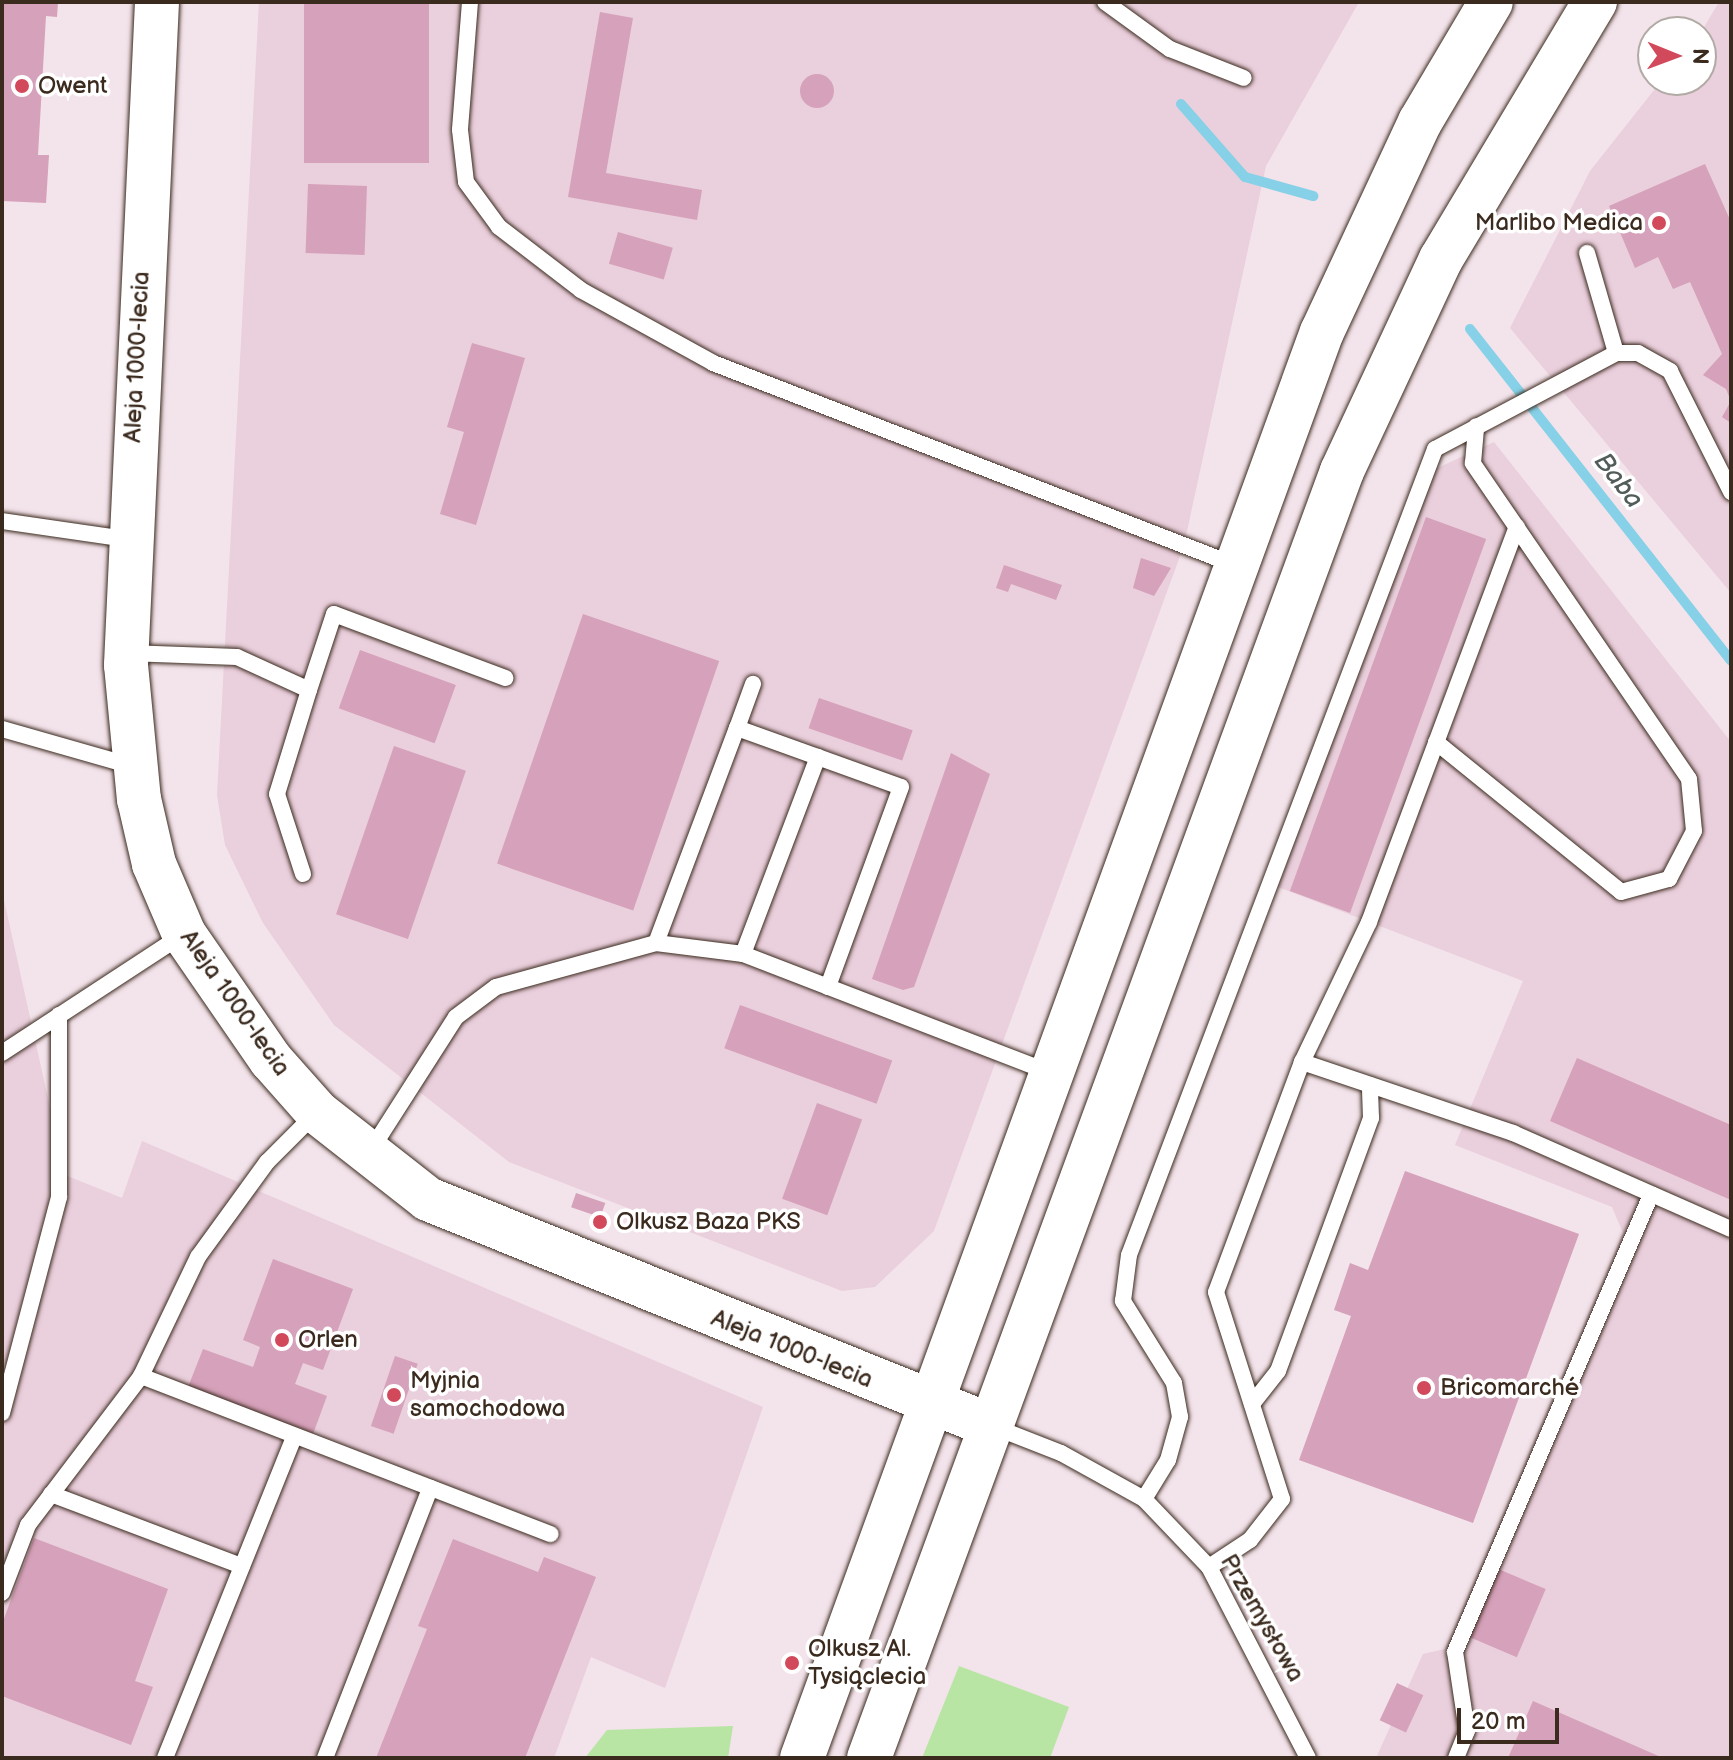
<!DOCTYPE html>
<html>
<head>
<meta charset="utf-8">
<style>
	body { margin:0 }
	#map { position:relative; width:1733px; height:1760px; overflow:hidden; background:#f3e3ea; font-family:"Balsamiq Sans",sans-serif }
	div>[style] { position:absolute }
	[style*='--x'] { left:calc(var(--x)*1px); top:calc(var(--y)*1px); width:calc(var(--w)*1px); rotate:calc(var(--a)*1deg) }
	.built>* { inset:0; background:#eacfdc }
	.green>* { inset:0; background:#b8e5a3 }
	.stream>* { height:10px; margin:-5px; padding:0 5px; transform-origin:5px; border-radius:5px; background:#86d1e7 }
	.building>* { inset:0; background:#d6a1ba; transform-origin:0 0 }
	.round { border-radius:50% }
	.roads { filter:drop-shadow(0 0 2px #3b2a1e) drop-shadow(0 0 2px #3b2a1e) }
	.lane>* { height:16px; margin:-8px; padding:0 8px; transform-origin:8px; border-radius:8px; background:#fff }
	.secondary>* { height:44px; margin:-22px; padding:0 22px; transform-origin:22px; border-radius:22px; background:#fff }
	.primary>* { height:44px; margin:-22px; padding:0 22px; transform-origin:22px; border-radius:22px; background:#fff }
	.dots>* { width:22px; height:22px; translate:-50% -50%; box-sizing:border-box; border:4px solid #fff; border-radius:50% }
	span { translate:-50% -50%; white-space:nowrap; text-align:center; line-height:1.15; -webkit-text-stroke:7px #fff; paint-order:stroke }
	.poi-label { font-size:24px; color:#3b2a1e }
	.left { translate:0 -50%; text-align:left }
	.right { translate:-100% -50%; text-align:right }
	.street-label { font-size:24px; color:#3b2a1e }
	.water-label { font-size:26px; color:#525c5a; font-style:italic }
	.frame { position:absolute; inset:0; border:4px solid #3b2a1e; pointer-events:none }
	.north { position:absolute; left:1637px; top:16px; width:80px; height:80px; box-sizing:border-box; background:#fff; border:2px solid #b1aaa5; border-radius:50%; rotate:91deg; font-size:22px; font-weight:700; line-height:32px; text-align:center; color:#3b2a1e }
	.north::after { content:''; display:block; margin:auto; width:28px; height:36px; background:#d1495b; clip-path:polygon(50% 0,100% 100%,50% 72%,0 100%) }
	.scale { position:absolute; left:1457px; top:1708px; width:102px; height:36px; box-sizing:border-box; border:4px solid #3b2a1e; border-top:0; padding-left:10px; font-size:24px; line-height:28px; white-space:nowrap; color:#3b2a1e; -webkit-text-stroke:6px #fff; paint-order:stroke }
</style>
</head>
<body>
<div id="map">
	<div class="built">
		<div style="clip-path:polygon(259px 2px,1359px 2px,1266px 166px,1184px 545px,934px 1231px,875px 1287px,842px 1291px,509px 1162px,334px 1025px,263px 923px,225px 845px,217px 795px)"></div>
		<div style="clip-path:polygon(1719px 2px,1731px 2px,1731px 593px,1510px 328px,1590px 171px,1662px 80px,1701px 80px,1701px 32px)"></div>
		<div style="clip-path:polygon(1494px 442px,1731px 742px,1731px 1758px,1376px 1758px,1423px 1654px,1445px 1649px,1623px 1233px,1612px 1207px,1455px 1145px,1523px 981px,1278px 887px,1433px 470px)"></div>
		<div style="clip-path:polygon(2px 891px,65px 1175px,122px 1198px,142px 1141px,763px 1407px,665px 1688px,591px 1657px,554px 1758px,2px 1758px)"></div>
	</div>
	<div class="green">
		<div style="clip-path:polygon(959px 1666px,1069px 1707px,1050px 1758px,922px 1758px)"></div>
		<div style="clip-path:polygon(733px 1726px,728px 1758px,585px 1758px,607px 1730px)"></div>
	</div>
	<div class="stream">
		<div style="--x:1181;--y:104;--w:97;--a:48.8"></div>
		<div style="--x:1245;--y:177;--w:71;--a:15.6"></div>
		<div style="--x:1470;--y:329;--w:422;--a:51.8"></div>
	</div>
	<div class="building">
		<div style="clip-path:polygon(2px 2px,58px 2px,57px 17px,46px 16px,38px 155px,49px 155px,46px 203px,2px 201px)"></div>
		<div style="left:304px;top:2px;width:125px;height:161px"></div>
		<div style="clip-path:polygon(600px 12px,633px 18px,606px 173px,702px 190px,697px 220px,568px 197px)"></div>
		<div class="round" style="left:800px;top:74px;width:34px;height:34px"></div>
		<div style="clip-path:polygon(1705px 164px,1731px 222px,1731px 423px,1722px 417px,1731px 401px,1726px 389px,1703px 375px,1722px 354px,1690px 282px,1673px 289px,1658px 257px,1635px 268px,1609px 206px)"></div>
		<div style="left:308px;top:184px;width:59px;height:69px;rotate:2deg"></div>
		<div style="left:618px;top:232px;width:57px;height:33px;rotate:16deg"></div>
		<div style="clip-path:polygon(472px 343px,525px 358px,476px 525px,440px 514px,464px 432px,447px 427px)"></div>
		<div style="left:1426px;top:517px;width:64px;height:398px;rotate:20deg"></div>
		<div style="clip-path:polygon(1141px 558px,1171px 568px,1154px 596px,1133px 588px)"></div>
		<div style="clip-path:polygon(1004px 565px,1062px 585px,1056px 600px,1011px 584px,1008px 592px,996px 588px)"></div>
		<div style="left:583px;top:614px;width:144px;height:264px;rotate:19deg"></div>
		<div style="left:360px;top:650px;width:102px;height:62px;rotate:20deg"></div>
		<div style="left:819px;top:698px;width:99px;height:32px;rotate:19deg"></div>
		<div style="left:394px;top:746px;width:76px;height:178px;rotate:19deg"></div>
		<div style="clip-path:polygon(951px 753px,990px 774px,914px 987px,903px 990px,872px 979px)"></div>
		<div style="left:740px;top:1005px;width:162px;height:46px;rotate:20deg"></div>
		<div style="clip-path:polygon(1577px 1058px,1731px 1125px,1731px 1200px,1550px 1121px)"></div>
		<div style="left:817px;top:1103px;width:48px;height:102px;rotate:20deg"></div>
		<div style="clip-path:polygon(1405px 1171px,1579px 1234px,1473px 1523px,1299px 1460px,1351px 1316px,1334px 1310px,1350px 1263px,1368px 1270px)"></div>
		<div style="left:576px;top:1193px;width:31px;height:15px;rotate:19deg"></div>
		<div style="clip-path:polygon(273px 1259px,353px 1289px,323px 1370px,303px 1363px,295px 1384px,327px 1396px,313px 1434px,188px 1387px,203px 1349px,253px 1367px,260px 1347px,243px 1340px)"></div>
		<div style="left:395px;top:1356px;width:24px;height:74px;rotate:19deg"></div>
		<div style="clip-path:polygon(34px 1538px,168px 1589px,135px 1681px,153px 1687px,131px 1745px,2px 1696px,2px 1624px)"></div>
		<div style="clip-path:polygon(453px 1539px,538px 1572px,544px 1557px,596px 1577px,525px 1758px,376px 1758px,427px 1629px,418px 1626px)"></div>
		<div style="left:1496px;top:1568px;width:54px;height:74px;rotate:23deg"></div>
		<div style="left:1397px;top:1683px;width:29px;height:41px;rotate:25deg"></div>
		<div style="clip-path:polygon(1533px 1701px,1663px 1758px,1508px 1758px)"></div>
	</div>
	<div class="roads">
		<div class="lane">
			<div style="--x:470;--y:2;--w:128;--a:94.5"></div>
			<div style="--x:460;--y:130;--w:52;--a:83.4"></div>
			<div style="--x:466;--y:182;--w:56;--a:53.7"></div>
			<div style="--x:499;--y:227;--w:103;--a:37.5"></div>
			<div style="--x:581;--y:290;--w:151;--a:28.9"></div>
			<div style="--x:713;--y:363;--w:560;--a:21.16"></div>
			<div style="--x:1105;--y:2;--w:80;--a:35.9"></div>
			<div style="--x:1170;--y:49;--w:79;--a:21.4"></div>
			<div style="--x:1587;--y:253;--w:104;--a:73.8"></div>
			<div style="--x:2;--y:521;--w:125;--a:8.3"></div>
			<div style="--x:128;--y:653;--w:109;--a:2.1"></div>
			<div style="--x:237;--y:657;--w:79;--a:24.6"></div>
			<div style="--x:309;--y:690;--w:80;--a:-71.8"></div>
			<div style="--x:334;--y:614;--w:183;--a:20.5"></div>
			<div style="--x:737;--y:728;--w:47;--a:-70"></div>
			<div style="--x:2;--y:729;--w:138;--a:15.9"></div>
			<div style="--x:1436;--y:742;--w:238;--a:39"></div>
			<div style="--x:1621;--y:892;--w:50;--a:-15.2"></div>
			<div style="--x:1669;--y:879;--w:54;--a:-62.5"></div>
			<div style="--x:1694;--y:831;--w:52;--a:-95.5"></div>
			<div style="--x:1689;--y:779;--w:383;--a:-124.4"></div>
			<div style="--x:1473;--y:463;--w:37;--a:-85"></div>
			<div style="--x:303;--y:874;--w:84;--a:-108"></div>
			<div style="--x:277;--y:794;--w:109;--a:-72.9"></div>
			<div style="--x:656;--y:943;--w:230;--a:-69.4"></div>
			<div style="--x:737;--y:728;--w:174;--a:19.8"></div>
			<div style="--x:901;--y:787;--w:213;--a:110.1"></div>
			<div style="--x:743;--y:954;--w:211;--a:-69.2"></div>
			<div style="--x:2;--y:1053;--w:214;--a:-33.2"></div>
			<div style="--x:1302;--y:1062;--w:155;--a:-64.4"></div>
			<div style="--x:1369;--y:922;--w:422;--a:-69.5"></div>
			<div style="--x:316;--y:1113;--w:69;--a:135"></div>
			<div style="--x:267;--y:1162;--w:117;--a:126"></div>
			<div style="--x:198;--y:1257;--w:132;--a:115.6"></div>
			<div style="--x:141;--y:1376;--w:439;--a:21.1"></div>
			<div style="--x:369;--y:1153;--w:161;--a:-57.4"></div>
			<div style="--x:456;--y:1017;--w:50;--a:-36.9"></div>
			<div style="--x:496;--y:987;--w:166;--a:-15.4"></div>
			<div style="--x:656;--y:943;--w:88;--a:7.2"></div>
			<div style="--x:743;--y:954;--w:330;--a:21.1"></div>
			<div style="--x:1252;--y:1404;--w:42;--a:-51.8"></div>
			<div style="--x:1278;--y:1371;--w:270;--a:-69.8"></div>
			<div style="--x:1371;--y:1118;--w:33;--a:-92"></div>
			<div style="--x:2;--y:1413;--w:223;--a:-75.2"></div>
			<div style="--x:59;--y:1197;--w:182;--a:-90"></div>
			<div style="--x:992;--y:1426;--w:74;--a:21.4"></div>
			<div style="--x:1061;--y:1453;--w:95;--a:29"></div>
			<div style="--x:1144;--y:1499;--w:94;--a:46.3"></div>
			<div style="--x:1209;--y:1567;--w:215;--a:62.6"></div>
			<div style="--x:51;--y:1494;--w:204;--a:20.7"></div>
			<div style="--x:1144;--y:1499;--w:46;--a:-58.4"></div>
			<div style="--x:1168;--y:1460;--w:45;--a:-74.4"></div>
			<div style="--x:1180;--y:1417;--w:35;--a:-100"></div>
			<div style="--x:1174;--y:1383;--w:97;--a:-121.9"></div>
			<div style="--x:1123;--y:1301;--w:46;--a:-82.6"></div>
			<div style="--x:1129;--y:1255;--w:862;--a:-69.21"></div>
			<div style="--x:1435;--y:449;--w:205;--a:-27.9"></div>
			<div style="--x:1616;--y:353;--w:22;--a:0"></div>
			<div style="--x:1638;--y:353;--w:37;--a:29"></div>
			<div style="--x:1670;--y:371;--w:136;--a:63.2"></div>
			<div style="--x:1209;--y:1567;--w:49;--a:-33.4"></div>
			<div style="--x:1250;--y:1540;--w:52;--a:-52"></div>
			<div style="--x:1282;--y:1499;--w:217;--a:-107.7"></div>
			<div style="--x:1216;--y:1292;--w:246;--a:-69.5"></div>
			<div style="--x:1302;--y:1062;--w:223;--a:18.6"></div>
			<div style="--x:1513;--y:1133;--w:238;--a:23.8"></div>
			<div style="--x:2;--y:1593;--w:73;--a:-69.1"></div>
			<div style="--x:28;--y:1525;--w:187;--a:-52.8"></div>
			<div style="--x:165;--y:1758;--w:346;--a:-68.1"></div>
			<div style="--x:325;--y:1758;--w:290;--a:-68.7"></div>
			<div style="--x:1456;--y:1758;--w:29;--a:-68"></div>
			<div style="--x:1467;--y:1731;--w:80;--a:-98.6"></div>
			<div style="--x:1455;--y:1652;--w:498;--a:-66.8"></div>
		</div>
		<div class="secondary">
			<div style="--x:157;--y:2;--w:664;--a:92.68"></div>
			<div style="--x:126;--y:665;--w:135;--a:84.5"></div>
			<div style="--x:139;--y:799;--w:67;--a:77"></div>
			<div style="--x:154;--y:864;--w:76;--a:66.8"></div>
			<div style="--x:184;--y:934;--w:153;--a:55.4"></div>
			<div style="--x:271;--y:1060;--w:69;--a:48.5"></div>
			<div style="--x:317;--y:1112;--w:141;--a:38.1"></div>
			<div style="--x:428;--y:1199;--w:605;--a:21.94"></div>
		</div>
		<div class="primary">
			<div style="--x:802;--y:1758;--w:1518;--a:-69.97"></div>
			<div style="--x:1322;--y:332;--w:232;--a:-65"></div>
			<div style="--x:1420;--y:122;--w:139;--a:-59.4"></div>
			<div style="--x:869;--y:1758;--w:1371;--a:-69.82"></div>
			<div style="--x:1342;--y:471;--w:234;--a:-65"></div>
			<div style="--x:1441;--y:259;--w:300;--a:-59.1"></div>
		</div>
	</div>
	<div class="dots">
		<div style="left:22px;top:86px;background:#d1495b"></div>
		<div style="left:1659px;top:223px;background:#d1495b"></div>
		<div style="left:600px;top:1222px;background:#d1495b"></div>
		<div style="left:282px;top:1340px;background:#d1495b"></div>
		<div style="left:1424px;top:1388px;background:#d1495b"></div>
		<div style="left:394px;top:1395px;background:#d1495b"></div>
		<div style="left:792px;top:1663px;background:#d1495b"></div>
	</div>
	<div class="poi-label">
		<span class="left" style="left:38px;top:86px">Owent</span>
		<span class="right" style="left:1643px;top:223px">Marlibo Medica</span>
		<span class="left" style="left:616px;top:1222px">Olkusz Baza PKS</span>
		<span class="left" style="left:298px;top:1340px">Orlen</span>
		<span class="left" style="left:410px;top:1395px">Myjnia<br>samochodowa</span>
		<span class="left" style="left:1440px;top:1388px">Bricomarché</span>
		<span class="left" style="left:808px;top:1663px">Olkusz Al.<br>Tysiąclecia</span>
	</div>
	<div class="street-label">
		<span style="left:137px;top:357px;rotate:-87deg">Aleja 1000-lecia</span>
		<span style="left:235px;top:1003px;rotate:55deg">Aleja 1000-lecia</span>
		<span style="left:792px;top:1349px;rotate:22deg">Aleja 1000-lecia</span>
		<span style="left:1262px;top:1618px;rotate:60deg">Przemysłowa</span>
	</div>
	<div class="water-label">
		<span style="left:1618px;top:481px;rotate:52deg">Baba</span>
	</div>
	<div class="frame"></div>
	<div class="north">N</div>
	<div class="scale">20 m</div>
</div>
</body>
</html>
